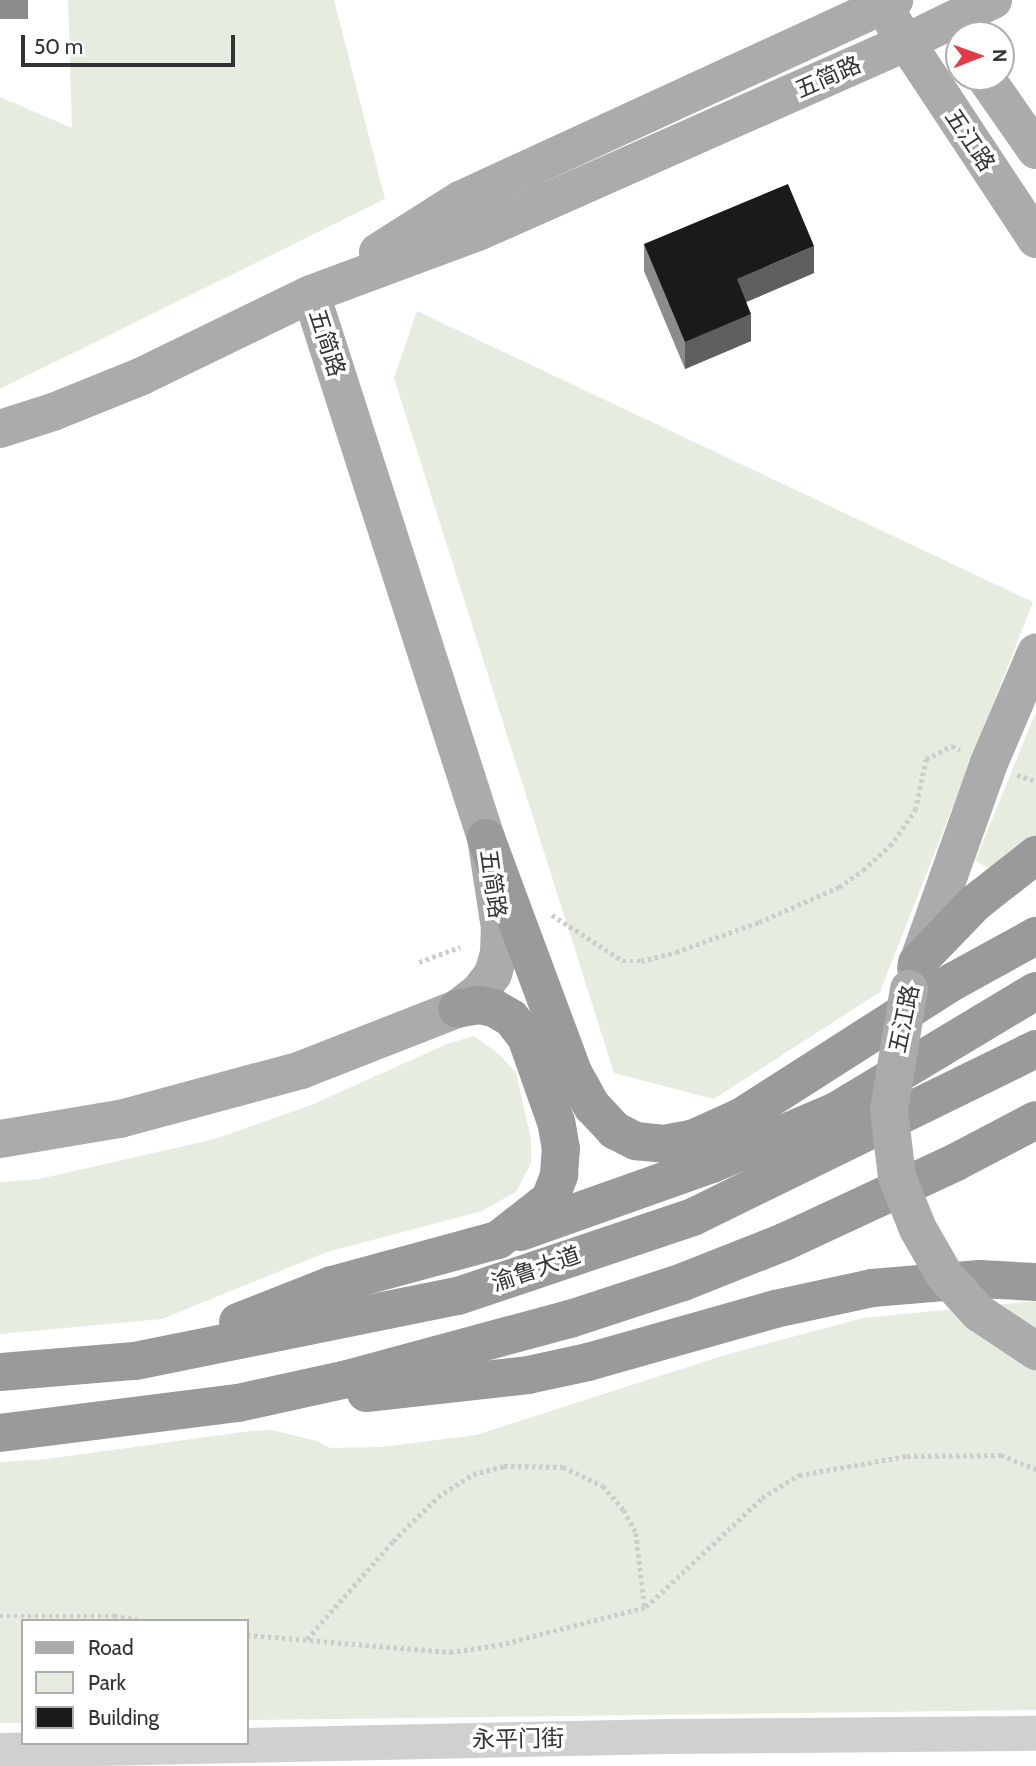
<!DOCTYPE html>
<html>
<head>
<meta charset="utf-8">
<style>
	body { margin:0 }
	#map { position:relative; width:1036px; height:1766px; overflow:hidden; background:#fff; font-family:Cabin,"Noto Sans SC",sans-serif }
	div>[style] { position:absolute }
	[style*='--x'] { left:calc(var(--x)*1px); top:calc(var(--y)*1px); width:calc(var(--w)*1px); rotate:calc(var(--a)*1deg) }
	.green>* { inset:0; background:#e6ecdf }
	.path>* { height:4.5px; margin-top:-2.25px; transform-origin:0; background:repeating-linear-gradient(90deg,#cdcdcd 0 3.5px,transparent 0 7px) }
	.minor>* { height:35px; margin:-17.5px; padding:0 17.5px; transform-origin:17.5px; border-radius:17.5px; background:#d0d0d0 }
	.major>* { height:38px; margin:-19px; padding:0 19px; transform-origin:19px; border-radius:19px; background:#ababab }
	.highway>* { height:38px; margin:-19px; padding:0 19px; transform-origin:19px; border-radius:19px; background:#9a9a9a }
	.major-bridge>* { height:38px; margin:-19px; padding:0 19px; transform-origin:19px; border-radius:19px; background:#ababab }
	.wall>* { inset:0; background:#8c8c8c; transform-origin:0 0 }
	.shaded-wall>* { inset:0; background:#5f5f5f }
	.building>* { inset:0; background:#1a1a1a }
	span { translate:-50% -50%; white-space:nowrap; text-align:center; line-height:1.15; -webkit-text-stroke:7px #fff; paint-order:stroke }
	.street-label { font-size:23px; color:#333 }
	.legend { position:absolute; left:21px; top:1619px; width:228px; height:126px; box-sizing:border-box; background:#fff; border:2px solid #adadad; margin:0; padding:9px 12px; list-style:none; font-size:21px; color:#333 }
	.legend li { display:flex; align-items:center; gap:14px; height:35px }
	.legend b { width:35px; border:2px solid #adadad }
	.north { position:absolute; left:945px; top:21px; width:70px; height:70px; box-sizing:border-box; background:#fff; border:2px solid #adadad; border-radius:50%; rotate:89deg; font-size:19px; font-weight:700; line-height:28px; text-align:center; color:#333 }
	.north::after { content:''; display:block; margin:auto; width:24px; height:32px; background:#e63946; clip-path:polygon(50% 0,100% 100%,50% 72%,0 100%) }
	.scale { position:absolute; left:21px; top:35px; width:214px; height:32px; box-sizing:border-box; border:4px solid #333; border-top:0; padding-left:9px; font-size:21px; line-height:24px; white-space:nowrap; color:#333; -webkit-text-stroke:5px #fff; paint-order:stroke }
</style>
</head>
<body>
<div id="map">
	<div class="green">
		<div style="clip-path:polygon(68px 0,334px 0,385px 199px,0 389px,0 97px,72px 128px)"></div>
		<div style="clip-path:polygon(417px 311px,1033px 602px,880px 992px,714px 1099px,614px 1073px,394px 378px)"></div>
		<div style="clip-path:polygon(1036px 712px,1036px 837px,989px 868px,975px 861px)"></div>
		<div style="clip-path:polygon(474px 1036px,500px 1055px,516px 1073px,531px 1139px,531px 1163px,516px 1192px,482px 1211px,327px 1252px,162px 1319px,0 1334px,0 1182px,39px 1179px,215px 1139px,311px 1105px,447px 1044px)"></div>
		<div style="clip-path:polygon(1036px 1301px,1036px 1710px,247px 1720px,247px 1621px,23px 1621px,23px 1723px,0 1723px,0 1462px,47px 1459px,250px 1431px,272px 1430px,317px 1441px,330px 1448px,381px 1447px,476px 1435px,725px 1355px,863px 1318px)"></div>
	</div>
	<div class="path">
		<div style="--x:1017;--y:775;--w:20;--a:18"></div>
		<div style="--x:552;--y:915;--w:85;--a:32.9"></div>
		<div style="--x:623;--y:961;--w:18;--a:0"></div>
		<div style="--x:641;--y:961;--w:36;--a:-14"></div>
		<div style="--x:676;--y:952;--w:88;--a:-19.9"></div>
		<div style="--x:759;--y:922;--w:87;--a:-23.6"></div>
		<div style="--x:839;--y:887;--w:29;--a:-35"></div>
		<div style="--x:863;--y:870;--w:36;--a:-42"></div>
		<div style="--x:890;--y:846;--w:44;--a:-55.2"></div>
		<div style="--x:915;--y:810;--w:52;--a:-77.8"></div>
		<div style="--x:926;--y:759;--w:29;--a:-27"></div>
		<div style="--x:952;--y:746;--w:9;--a:27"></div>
		<div style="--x:419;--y:962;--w:44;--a:-20.1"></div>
		<div style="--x:0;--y:1616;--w:114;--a:0"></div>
		<div style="--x:114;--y:1616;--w:31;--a:9"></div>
		<div style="--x:247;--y:1635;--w:204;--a:4.8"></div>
		<div style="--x:450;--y:1652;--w:49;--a:-8.1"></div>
		<div style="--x:499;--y:1645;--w:152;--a:-14.5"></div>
		<div style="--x:646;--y:1607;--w:159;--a:-43.2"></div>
		<div style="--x:762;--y:1498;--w:44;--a:-31.9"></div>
		<div style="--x:799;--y:1475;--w:110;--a:-10"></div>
		<div style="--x:907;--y:1456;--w:94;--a:-0.6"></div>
		<div style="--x:1001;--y:1455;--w:38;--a:22"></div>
		<div style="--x:307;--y:1639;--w:130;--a:-48.7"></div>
		<div style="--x:393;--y:1541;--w:63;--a:-44.4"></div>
		<div style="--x:438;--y:1497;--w:42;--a:-33.3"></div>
		<div style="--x:473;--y:1474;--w:32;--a:-14"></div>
		<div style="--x:504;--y:1466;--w:59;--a:1"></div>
		<div style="--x:563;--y:1467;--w:44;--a:25.4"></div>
		<div style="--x:603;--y:1486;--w:32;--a:49"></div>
		<div style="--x:624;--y:1510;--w:26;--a:62"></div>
		<div style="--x:636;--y:1533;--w:75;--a:83.1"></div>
	</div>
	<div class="minor">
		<div style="--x:0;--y:1750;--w:667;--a:-1.2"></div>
		<div style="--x:667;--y:1736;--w:369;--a:-0.5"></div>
	</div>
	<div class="major">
		<div style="--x:893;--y:22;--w:260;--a:56.6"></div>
		<div style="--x:985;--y:77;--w:89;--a:55.1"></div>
		<div style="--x:378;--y:252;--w:97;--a:-32.4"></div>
		<div style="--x:460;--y:200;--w:478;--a:-24.7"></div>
		<div style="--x:0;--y:429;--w:56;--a:-17.8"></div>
		<div style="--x:53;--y:412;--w:96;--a:-22"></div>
		<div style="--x:142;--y:376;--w:188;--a:-25.9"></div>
		<div style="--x:311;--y:294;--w:178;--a:-20.4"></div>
		<div style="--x:478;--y:232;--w:467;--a:-23.9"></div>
		<div style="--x:905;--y:43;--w:98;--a:-26"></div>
		<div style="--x:916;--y:968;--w:218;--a:-70.4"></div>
		<div style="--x:989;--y:763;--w:120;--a:-66.9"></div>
		<div style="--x:0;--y:1139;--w:122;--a:-9.5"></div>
		<div style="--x:120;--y:1119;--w:188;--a:-15.1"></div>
		<div style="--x:301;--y:1070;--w:168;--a:-21.4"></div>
		<div style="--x:457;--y:1009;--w:29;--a:-38"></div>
		<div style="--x:480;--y:991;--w:21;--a:-53"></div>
		<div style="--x:493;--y:974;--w:22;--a:-74"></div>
		<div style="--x:499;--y:953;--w:25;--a:-88"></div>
		<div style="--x:500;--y:928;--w:91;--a:-98.8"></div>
		<div style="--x:486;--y:838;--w:571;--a:-107.83"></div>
	</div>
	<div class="highway">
		<div style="--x:486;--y:838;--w:252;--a:69.6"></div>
		<div style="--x:574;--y:1074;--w:37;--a:61"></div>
		<div style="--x:592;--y:1106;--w:33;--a:47"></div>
		<div style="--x:614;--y:1130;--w:25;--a:27"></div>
		<div style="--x:636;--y:1141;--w:28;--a:6"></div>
		<div style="--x:664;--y:1144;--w:31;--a:-11"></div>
		<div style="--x:694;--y:1138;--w:51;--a:-24.1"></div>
		<div style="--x:741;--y:1117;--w:253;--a:-32.6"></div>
		<div style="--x:954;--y:981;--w:94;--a:-28.8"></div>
		<div style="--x:917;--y:963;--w:83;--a:-46"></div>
		<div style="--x:975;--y:903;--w:78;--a:-38.2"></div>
		<div style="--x:520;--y:1232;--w:204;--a:-19.5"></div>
		<div style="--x:712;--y:1164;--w:135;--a:-23.1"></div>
		<div style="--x:836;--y:1111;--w:233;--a:-31"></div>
		<div style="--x:238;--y:1322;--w:101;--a:-21.5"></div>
		<div style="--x:332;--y:1285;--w:172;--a:-15.2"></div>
		<div style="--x:498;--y:1240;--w:66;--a:-38.3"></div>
		<div style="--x:550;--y:1199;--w:26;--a:-69"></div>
		<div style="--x:559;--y:1175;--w:26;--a:-86"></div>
		<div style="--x:561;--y:1149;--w:27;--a:-100"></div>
		<div style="--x:556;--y:1122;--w:90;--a:-109.4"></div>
		<div style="--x:526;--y:1037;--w:24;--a:-128"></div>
		<div style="--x:511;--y:1018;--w:20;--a:-150"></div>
		<div style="--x:494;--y:1008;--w:15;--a:-169"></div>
		<div style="--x:479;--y:1005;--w:22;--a:170"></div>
		<div style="--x:0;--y:1372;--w:135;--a:-4.7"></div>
		<div style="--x:135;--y:1361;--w:329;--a:-11.4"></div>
		<div style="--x:458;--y:1296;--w:248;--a:-18.6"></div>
		<div style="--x:693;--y:1217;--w:382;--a:-26.1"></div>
		<div style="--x:366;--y:1393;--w:163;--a:-6.3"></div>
		<div style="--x:528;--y:1375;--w:61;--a:-12.2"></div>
		<div style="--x:588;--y:1362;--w:194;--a:-15.8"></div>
		<div style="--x:775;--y:1309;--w:99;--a:-12.2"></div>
		<div style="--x:872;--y:1288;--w:108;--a:-4.8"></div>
		<div style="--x:980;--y:1279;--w:56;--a:3.1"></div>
		<div style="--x:0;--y:1433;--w:240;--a:-7.2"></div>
		<div style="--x:238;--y:1403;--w:112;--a:-12.4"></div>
		<div style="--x:347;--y:1379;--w:231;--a:-15.1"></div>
		<div style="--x:570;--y:1319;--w:119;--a:-18.1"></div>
		<div style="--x:683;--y:1282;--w:109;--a:-21.6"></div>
		<div style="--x:784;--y:1242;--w:190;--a:-24.9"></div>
		<div style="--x:956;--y:1162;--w:90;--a:-27.7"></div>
	</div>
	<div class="major-bridge">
		<div style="--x:909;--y:989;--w:123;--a:99.4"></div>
		<div style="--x:889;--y:1110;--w:67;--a:83.2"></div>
		<div style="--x:897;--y:1177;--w:56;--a:68"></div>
		<div style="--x:918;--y:1229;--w:54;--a:60.1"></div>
		<div style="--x:945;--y:1276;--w:50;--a:47.4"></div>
		<div style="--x:979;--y:1313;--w:69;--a:33.7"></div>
	</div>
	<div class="wall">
		<div style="left:0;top:0;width:28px;height:19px"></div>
		<div style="clip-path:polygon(644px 244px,814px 273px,746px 302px,751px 341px,685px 369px,644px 271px)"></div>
	</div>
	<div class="shaded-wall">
		<div style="clip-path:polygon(814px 246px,814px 273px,737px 306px,737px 279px)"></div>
		<div style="clip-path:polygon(751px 314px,751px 341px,685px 369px,685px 342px)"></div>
	</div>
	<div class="building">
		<div style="clip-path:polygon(788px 184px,814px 246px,737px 279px,751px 314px,685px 342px,644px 244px)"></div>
	</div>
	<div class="street-label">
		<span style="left:828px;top:77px;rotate:-24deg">五简路</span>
		<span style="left:970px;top:140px;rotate:56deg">五江路</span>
		<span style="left:327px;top:343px;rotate:72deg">五简路</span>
		<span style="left:493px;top:884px;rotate:82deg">五简路</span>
		<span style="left:904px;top:1019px;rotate:-78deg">五江路</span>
		<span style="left:536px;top:1269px;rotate:-19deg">渝鲁大道</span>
		<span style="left:518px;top:1739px;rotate:-1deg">永平门街</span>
	</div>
	<ul class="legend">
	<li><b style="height:9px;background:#ababab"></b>Road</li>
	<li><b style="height:19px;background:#e6ecdf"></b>Park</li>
	<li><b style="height:19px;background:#1a1a1a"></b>Building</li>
	</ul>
	<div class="north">N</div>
	<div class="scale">50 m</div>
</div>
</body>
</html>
